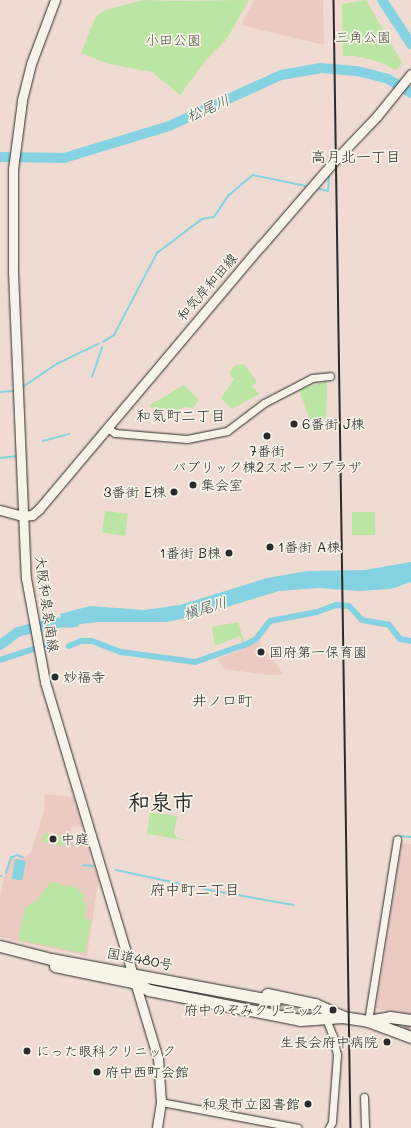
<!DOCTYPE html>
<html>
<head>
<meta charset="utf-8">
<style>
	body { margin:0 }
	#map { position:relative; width:411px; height:1128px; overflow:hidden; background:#efdbd1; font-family:Mali,"Klee One",sans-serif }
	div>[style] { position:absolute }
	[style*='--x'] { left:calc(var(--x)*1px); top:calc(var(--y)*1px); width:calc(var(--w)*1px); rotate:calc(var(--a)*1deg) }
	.built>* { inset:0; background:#eacac1 }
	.green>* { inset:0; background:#bae5a3; transform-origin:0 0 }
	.water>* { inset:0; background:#85d3e2; transform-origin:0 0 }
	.stream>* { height:1.5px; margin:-0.75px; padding:0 0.75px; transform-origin:0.75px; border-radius:0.75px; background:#85d3e2 }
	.canal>* { height:6px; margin:-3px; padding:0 3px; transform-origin:3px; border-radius:3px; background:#85d3e2 }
	.river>* { height:10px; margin:-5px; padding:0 5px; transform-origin:5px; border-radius:5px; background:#85d3e2 }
	.highway-tunnel>* { height:11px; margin-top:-5.5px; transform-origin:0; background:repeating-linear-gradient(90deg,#c8b8b0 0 11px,transparent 0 16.5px) }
	.roads { filter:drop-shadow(0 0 1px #2b2b2b) drop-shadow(0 0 1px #2b2b2b) }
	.minor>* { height:7px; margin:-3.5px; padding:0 3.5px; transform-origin:3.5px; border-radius:3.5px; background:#f7f3e8 }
	.major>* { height:9px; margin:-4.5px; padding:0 4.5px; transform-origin:4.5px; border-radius:4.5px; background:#f7f3e8 }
	.highway>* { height:11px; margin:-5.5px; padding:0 5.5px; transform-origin:5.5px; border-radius:5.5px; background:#f7f3e8 }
	.rail>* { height:1.5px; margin:-0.75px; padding:0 0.75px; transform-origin:0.75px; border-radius:0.75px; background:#2b2b2b }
	.dots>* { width:11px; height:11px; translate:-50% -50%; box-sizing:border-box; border:2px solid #f7f3e8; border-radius:50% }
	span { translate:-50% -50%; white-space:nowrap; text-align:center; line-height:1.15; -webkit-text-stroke:3.5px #f7f3e8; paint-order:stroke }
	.park-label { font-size:14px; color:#4f5a49 }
	.street-label { font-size:14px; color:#2b2b2b }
	.poi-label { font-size:14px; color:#2b2b2b }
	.left { translate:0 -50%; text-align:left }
	.right { translate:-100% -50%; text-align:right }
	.water-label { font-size:15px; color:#425559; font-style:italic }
	.neighbourhood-label { font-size:15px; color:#2b2b2b }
	.town-label { font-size:22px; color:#2b2b2b; font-weight:700 }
</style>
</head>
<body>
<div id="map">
	<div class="built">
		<div style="clip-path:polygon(254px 0,323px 0,324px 45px,241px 25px)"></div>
		<div style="clip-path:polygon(258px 639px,283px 674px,269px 675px,224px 669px,218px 659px,236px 652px)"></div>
		<div style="clip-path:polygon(45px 794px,74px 797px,83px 827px,72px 826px,70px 840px,88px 842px,90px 861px,99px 877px,87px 956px,0 937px,0 898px,4px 877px,12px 858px,23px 858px,31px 852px,44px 812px)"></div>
		<div style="clip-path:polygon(402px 843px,411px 844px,411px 1015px,376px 1009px)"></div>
	</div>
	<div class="green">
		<div style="clip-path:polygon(143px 0,174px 1px,249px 0,226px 40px,207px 59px,180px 95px,152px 72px,109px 64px,81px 53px,96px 16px,106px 10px)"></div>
		<div style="clip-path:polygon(366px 0,402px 63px,396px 70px,380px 62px,355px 56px,343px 56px,342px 4px)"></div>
		<div style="clip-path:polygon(244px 364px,257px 382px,252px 386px,259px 394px,232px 409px,221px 398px,234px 379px,229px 373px,234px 366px)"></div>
		<div style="clip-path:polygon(327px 381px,326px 419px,310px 420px,299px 390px)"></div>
		<div style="clip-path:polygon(184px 385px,199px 400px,193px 408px,184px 407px,175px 411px,152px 408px,150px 405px)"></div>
		<div style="left:105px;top:511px;width:23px;height:22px;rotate:7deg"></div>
		<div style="left:352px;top:512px;width:23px;height:23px"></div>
		<div style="clip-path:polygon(238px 622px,244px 641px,242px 642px,240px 636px,215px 646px,212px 627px)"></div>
		<div style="clip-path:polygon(150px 812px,177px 816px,174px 833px,177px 838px,198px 842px,147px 834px)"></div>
		<div style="left:43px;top:833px;width:23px;height:9px;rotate:10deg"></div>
		<div style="clip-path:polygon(51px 882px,79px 888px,78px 892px,85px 894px,83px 902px,87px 903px,84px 918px,91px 920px,85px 953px,18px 940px,25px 908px,37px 900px)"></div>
	</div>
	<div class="water">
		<div style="clip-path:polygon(411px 562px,411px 582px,391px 589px,358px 591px,319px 588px,279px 591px,201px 615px,167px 622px,98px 622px,63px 626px,60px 614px,90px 606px,144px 610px,180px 605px,267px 578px,307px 571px,365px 570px)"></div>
		<div style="left:15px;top:859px;width:11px;height:20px;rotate:10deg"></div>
	</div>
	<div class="stream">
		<div style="--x:316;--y:188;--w:12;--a:14"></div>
		<div style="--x:328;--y:191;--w:14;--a:-86"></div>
		<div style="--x:103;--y:342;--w:13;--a:-32"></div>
		<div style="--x:114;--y:335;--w:93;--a:-62.3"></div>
		<div style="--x:157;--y:253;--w:56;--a:-37.1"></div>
		<div style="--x:202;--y:219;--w:12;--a:-9"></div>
		<div style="--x:214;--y:217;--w:27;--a:-56"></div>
		<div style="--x:229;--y:195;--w:31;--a:-40"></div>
		<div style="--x:253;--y:175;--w:54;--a:11.7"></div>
		<div style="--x:92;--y:377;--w:31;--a:-71"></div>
		<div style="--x:24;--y:386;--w:40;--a:-34"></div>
		<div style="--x:57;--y:364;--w:46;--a:-26"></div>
		<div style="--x:0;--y:392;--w:14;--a:-4"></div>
		<div style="--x:43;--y:441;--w:27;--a:-15"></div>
		<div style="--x:0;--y:458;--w:18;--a:-6"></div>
		<div style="--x:401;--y:836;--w:10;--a:6"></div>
		<div style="--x:83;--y:865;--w:10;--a:6"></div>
		<div style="--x:116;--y:870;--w:87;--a:12"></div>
		<div style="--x:6;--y:873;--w:16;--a:-72"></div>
		<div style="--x:11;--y:858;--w:7;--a:-27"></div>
		<div style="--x:17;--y:855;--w:6;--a:18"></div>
		<div style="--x:0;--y:876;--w:1;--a:0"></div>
		<div style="--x:204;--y:889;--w:91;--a:10.1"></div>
	</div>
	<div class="canal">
		<div style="--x:69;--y:646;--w:13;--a:-23"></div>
		<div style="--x:81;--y:641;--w:11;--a:0"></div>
		<div style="--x:92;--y:641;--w:31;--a:21"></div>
		<div style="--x:121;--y:652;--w:75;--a:7.7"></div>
		<div style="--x:195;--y:662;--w:55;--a:-19.1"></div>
		<div style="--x:247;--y:644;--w:10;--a:-29"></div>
		<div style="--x:256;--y:639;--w:23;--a:-52"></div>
		<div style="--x:270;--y:621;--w:48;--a:-10.8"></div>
		<div style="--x:317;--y:612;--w:20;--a:-20"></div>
		<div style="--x:336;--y:605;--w:13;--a:4"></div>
		<div style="--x:349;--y:606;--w:19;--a:47"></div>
		<div style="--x:362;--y:620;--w:27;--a:10"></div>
		<div style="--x:389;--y:625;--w:18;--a:52"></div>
		<div style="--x:400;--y:639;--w:11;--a:10"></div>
		<div style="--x:0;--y:660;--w:52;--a:-18.1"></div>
	</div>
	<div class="river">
		<div style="--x:382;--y:0;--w:53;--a:56.6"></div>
		<div style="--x:0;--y:157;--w:64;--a:0.9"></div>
		<div style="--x:64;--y:158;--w:110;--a:-16.9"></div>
		<div style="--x:169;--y:126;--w:123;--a:-24.5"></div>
		<div style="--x:281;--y:75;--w:41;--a:-9.9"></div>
		<div style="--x:321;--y:68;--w:36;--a:5"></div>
		<div style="--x:357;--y:71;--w:32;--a:14"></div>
		<div style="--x:388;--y:79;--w:27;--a:31"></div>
		<div style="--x:0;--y:645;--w:22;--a:-36"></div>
		<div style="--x:18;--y:632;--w:34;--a:-15"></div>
		<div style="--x:51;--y:623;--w:24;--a:-2"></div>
	</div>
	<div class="highway-tunnel">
		<div style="--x:274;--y:1008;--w:49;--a:10.6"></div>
		<div style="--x:388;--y:1022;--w:23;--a:10"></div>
	</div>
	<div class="roads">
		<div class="minor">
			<div style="--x:107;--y:428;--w:9;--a:32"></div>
			<div style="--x:115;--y:433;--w:72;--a:4.8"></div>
			<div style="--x:187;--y:439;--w:41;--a:-11.3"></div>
			<div style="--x:227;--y:431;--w:46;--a:-37.1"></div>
			<div style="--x:264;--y:403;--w:54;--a:-27.5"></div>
			<div style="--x:312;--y:378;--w:18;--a:-6"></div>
			<div style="--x:326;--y:1019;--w:18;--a:68"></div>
			<div style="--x:333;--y:1036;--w:19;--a:78"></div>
			<div style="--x:337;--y:1055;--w:67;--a:94.3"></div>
			<div style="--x:332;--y:1122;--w:7;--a:117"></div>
			<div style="--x:368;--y:1021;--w:184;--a:-80.9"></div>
			<div style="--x:364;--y:1097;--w:31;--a:88"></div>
			<div style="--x:161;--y:1102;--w:139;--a:10.7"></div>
		</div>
		<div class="major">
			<div style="--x:55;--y:0;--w:68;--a:110.6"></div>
			<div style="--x:31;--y:64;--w:38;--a:104"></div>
			<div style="--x:22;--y:101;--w:69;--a:97.5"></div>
			<div style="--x:13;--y:169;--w:103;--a:90"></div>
			<div style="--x:13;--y:272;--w:306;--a:87.6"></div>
			<div style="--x:26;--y:578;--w:106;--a:79.6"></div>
			<div style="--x:45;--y:682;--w:393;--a:73.3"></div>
			<div style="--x:158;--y:1058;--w:44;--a:86.1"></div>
			<div style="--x:161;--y:1102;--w:26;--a:99"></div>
			<div style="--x:0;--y:510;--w:24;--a:15"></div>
			<div style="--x:23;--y:516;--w:9;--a:-6"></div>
			<div style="--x:32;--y:515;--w:9;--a:-41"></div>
			<div style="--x:39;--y:509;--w:343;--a:-49.9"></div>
			<div style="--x:260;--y:247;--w:116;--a:-49.2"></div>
			<div style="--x:336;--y:159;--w:59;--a:-46.4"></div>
			<div style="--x:377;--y:116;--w:54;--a:-51"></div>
		</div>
		<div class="highway">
			<div style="--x:0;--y:946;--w:53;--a:14.3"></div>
			<div style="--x:51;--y:959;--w:228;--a:10.6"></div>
			<div style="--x:55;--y:966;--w:89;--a:11.7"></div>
			<div style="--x:135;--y:983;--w:16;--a:27"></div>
			<div style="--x:149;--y:990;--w:154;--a:11.2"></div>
			<div style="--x:300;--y:1020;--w:43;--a:-4"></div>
			<div style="--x:343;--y:1017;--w:25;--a:9"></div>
			<div style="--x:368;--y:1021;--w:46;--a:20.4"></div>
			<div style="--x:267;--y:994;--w:49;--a:11.8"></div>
			<div style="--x:315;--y:1004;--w:30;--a:24"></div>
			<div style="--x:368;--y:1021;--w:22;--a:-10"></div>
			<div style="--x:390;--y:1017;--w:21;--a:8"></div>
		</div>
	</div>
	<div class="rail">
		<div style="--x:334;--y:0;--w:1128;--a:89.14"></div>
	</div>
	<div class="dots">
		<div style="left:294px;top:424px;background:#2b2b2b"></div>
		<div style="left:267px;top:436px;background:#2b2b2b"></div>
		<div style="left:193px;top:485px;background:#2b2b2b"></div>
		<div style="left:174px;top:492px;background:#2b2b2b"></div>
		<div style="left:270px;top:547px;background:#2b2b2b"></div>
		<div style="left:229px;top:553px;background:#2b2b2b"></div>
		<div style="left:261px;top:652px;background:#2b2b2b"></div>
		<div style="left:55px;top:677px;background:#2b2b2b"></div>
		<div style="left:53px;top:839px;background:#2b2b2b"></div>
		<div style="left:333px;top:1010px;background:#2b2b2b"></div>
		<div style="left:387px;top:1042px;background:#2b2b2b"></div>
		<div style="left:27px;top:1051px;background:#2b2b2b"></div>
		<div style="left:97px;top:1072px;background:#2b2b2b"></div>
		<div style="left:308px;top:1104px;background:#2b2b2b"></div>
	</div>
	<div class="park-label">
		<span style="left:363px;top:37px">三角公園</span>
		<span style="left:173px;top:40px">小田公園</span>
	</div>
	<div class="street-label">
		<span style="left:207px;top:287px;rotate:-49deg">和気岸和田線</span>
		<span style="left:47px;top:604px;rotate:82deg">大阪和泉泉南線</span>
		<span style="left:140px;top:959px;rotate:11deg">国道480号</span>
	</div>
	<div class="poi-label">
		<span class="left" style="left:302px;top:424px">6番街 J棟</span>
		<span style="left:267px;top:459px">7番街<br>パブリック棟2スポーツプラザ</span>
		<span class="left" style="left:201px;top:485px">集会室</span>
		<span class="right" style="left:166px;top:492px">3番街 E棟</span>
		<span class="left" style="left:278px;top:547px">1番街 A棟</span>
		<span class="right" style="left:221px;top:553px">1番街 B棟</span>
		<span class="left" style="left:269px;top:652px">国府第一保育園</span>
		<span class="left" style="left:63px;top:677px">妙福寺</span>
		<span class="left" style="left:61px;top:839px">中庭</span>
		<span class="right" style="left:324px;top:1010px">府中のぞみクリニック</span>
		<span class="right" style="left:378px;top:1042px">生長会府中病院</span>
		<span class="left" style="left:36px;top:1051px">にった眼科クリニック</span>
		<span class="left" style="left:105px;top:1072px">府中西町会館</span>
		<span class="right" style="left:300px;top:1104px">和泉市立図書館</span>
	</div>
	<div class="water-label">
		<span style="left:208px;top:108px;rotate:-24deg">松尾川</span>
		<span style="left:205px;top:608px;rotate:-17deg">槇尾川</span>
	</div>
	<div class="neighbourhood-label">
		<span style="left:356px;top:157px">高月北一丁目</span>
		<span style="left:181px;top:416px">和気町二丁目</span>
		<span style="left:222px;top:701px">井ノ口町</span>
		<span style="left:195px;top:890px">府中町二丁目</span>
	</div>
	<div class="town-label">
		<span style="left:161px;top:802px">和泉市</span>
	</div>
</div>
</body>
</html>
